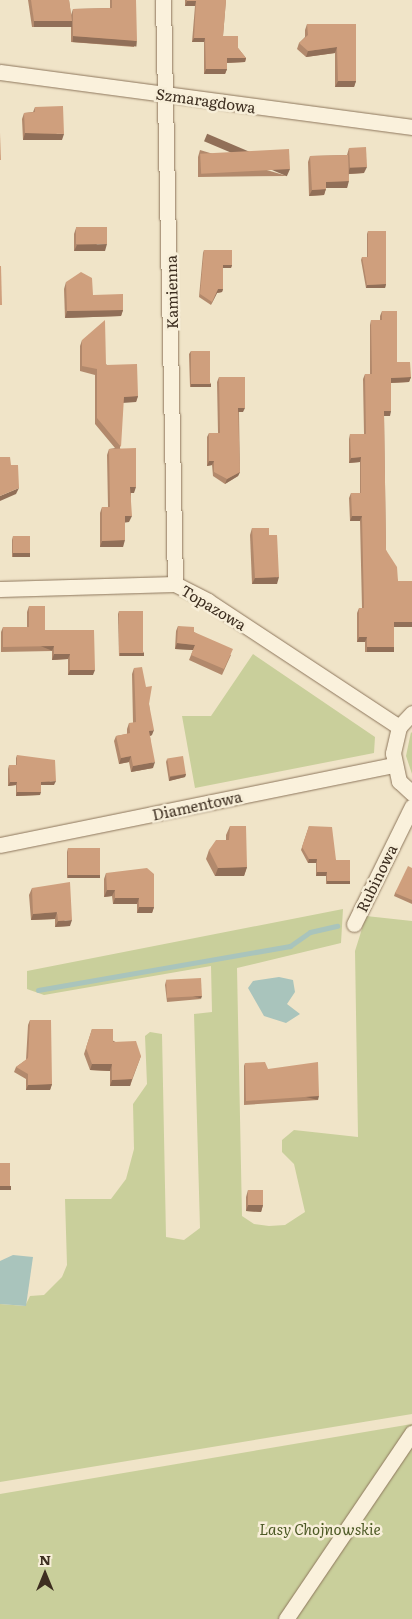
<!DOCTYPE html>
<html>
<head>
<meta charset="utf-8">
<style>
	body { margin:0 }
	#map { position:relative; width:412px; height:1619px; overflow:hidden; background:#f0e4c8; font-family:Literata,serif }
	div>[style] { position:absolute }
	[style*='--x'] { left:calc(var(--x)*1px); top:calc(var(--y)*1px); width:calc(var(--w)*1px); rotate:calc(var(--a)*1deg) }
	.green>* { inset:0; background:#c9cf9b }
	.water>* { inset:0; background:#a9c4bc }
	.stream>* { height:5px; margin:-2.5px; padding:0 2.5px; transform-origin:2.5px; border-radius:2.5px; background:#a9c4bc }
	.roads { filter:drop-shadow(0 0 1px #8d765c) drop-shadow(0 0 1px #8d765c) }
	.street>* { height:15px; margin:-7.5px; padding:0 7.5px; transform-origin:7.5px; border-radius:7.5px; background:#faf1dc }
	.wall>* { inset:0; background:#b2896c }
	.shaded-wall>* { inset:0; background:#916f58; transform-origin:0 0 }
	.building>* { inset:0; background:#cf9f7d; transform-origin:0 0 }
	span { translate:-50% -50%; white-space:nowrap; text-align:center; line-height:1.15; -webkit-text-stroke:5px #f7eed8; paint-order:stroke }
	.street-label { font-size:15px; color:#3d2e20 }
	.park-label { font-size:15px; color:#4d5a26; font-style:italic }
	.north { position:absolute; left:20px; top:1549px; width:50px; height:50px; -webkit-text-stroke:4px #f7eed8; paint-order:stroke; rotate:0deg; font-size:14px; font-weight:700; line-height:20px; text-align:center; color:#3d2e20 }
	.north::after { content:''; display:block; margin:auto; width:18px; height:22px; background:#3d2e20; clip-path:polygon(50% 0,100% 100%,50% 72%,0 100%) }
</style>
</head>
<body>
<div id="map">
	<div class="green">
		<div style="clip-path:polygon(253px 654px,375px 737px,374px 753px,195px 788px,182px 716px,211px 716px)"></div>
		<div style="clip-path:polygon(411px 732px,412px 733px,412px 774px,406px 756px)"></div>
		<div style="clip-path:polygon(343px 909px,341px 943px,237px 968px,242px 1216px,254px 1224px,269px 1226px,285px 1225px,305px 1212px,294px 1164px,282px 1152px,282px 1140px,294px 1130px,358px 1137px,355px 951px,366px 916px,412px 921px,412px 1414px,0 1482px,0 1304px,25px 1306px,30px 1296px,44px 1295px,62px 1277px,67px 1265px,65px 1199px,111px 1199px,126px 1179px,134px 1149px,133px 1104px,147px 1084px,145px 1036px,150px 1032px,162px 1034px,166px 1237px,184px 1240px,200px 1228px,194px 1014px,212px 1012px,211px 966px,44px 995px,27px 989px,27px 971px)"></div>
		<div style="clip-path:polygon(412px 1424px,412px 1619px,0 1619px,0 1494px)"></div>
	</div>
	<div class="water">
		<div style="clip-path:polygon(279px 977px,293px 980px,295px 992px,287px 1004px,300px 1014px,286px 1023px,264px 1016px,248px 988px,253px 981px)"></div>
		<div style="clip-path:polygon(13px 1255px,33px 1257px,26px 1306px,0 1304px,0 1261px)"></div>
	</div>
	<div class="stream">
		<div style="--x:38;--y:990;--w:256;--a:-9.9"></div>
		<div style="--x:290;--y:946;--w:24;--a:-35"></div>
		<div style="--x:310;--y:932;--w:28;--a:-13"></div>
	</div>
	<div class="roads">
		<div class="street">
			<div style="--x:163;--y:0;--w:584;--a:88.82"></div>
			<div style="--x:0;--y:72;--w:416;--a:7.6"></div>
			<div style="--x:0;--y:589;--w:175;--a:-1.6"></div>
			<div style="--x:175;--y:584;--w:37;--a:27"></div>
			<div style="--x:208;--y:601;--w:229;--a:33.4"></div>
			<div style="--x:412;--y:713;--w:19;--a:133"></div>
			<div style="--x:399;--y:727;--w:27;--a:103"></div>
			<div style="--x:393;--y:753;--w:29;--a:78"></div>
			<div style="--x:399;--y:781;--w:18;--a:43"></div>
			<div style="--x:0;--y:845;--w:402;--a:-11.5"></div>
			<div style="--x:354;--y:924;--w:131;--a:-63.8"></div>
			<div style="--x:286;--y:1619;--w:225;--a:-55.9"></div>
		</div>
	</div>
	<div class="wall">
		<div style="clip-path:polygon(28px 0,69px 0,71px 15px,73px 9px,110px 8px,110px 0,136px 0,134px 47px,71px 42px,71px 22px,69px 27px,32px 27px)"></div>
		<div style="clip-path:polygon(185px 0,226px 0,223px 36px,238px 48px,246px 58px,245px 62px,227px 63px,227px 69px,225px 74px,204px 74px,204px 42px,192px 42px,195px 6px,185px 6px)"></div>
		<div style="clip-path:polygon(307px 24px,356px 24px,356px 81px,354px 87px,335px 87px,335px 53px,306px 57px,297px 49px,299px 43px,305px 37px,305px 30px)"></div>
		<div style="clip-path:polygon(35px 107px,62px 140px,23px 140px,22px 119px,24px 113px,33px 112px)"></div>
		<div style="clip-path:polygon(349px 148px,364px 173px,349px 174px,347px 188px,326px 188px,324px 195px,309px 196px,308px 162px,310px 156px,347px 155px)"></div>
		<div style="clip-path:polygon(200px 150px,287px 176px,198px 177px,198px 157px)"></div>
		<div style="clip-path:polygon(76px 228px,105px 251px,74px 251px,74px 234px)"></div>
		<div style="clip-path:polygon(368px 231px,386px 284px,385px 288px,366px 288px,361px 260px,362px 257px,367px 257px,367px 234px)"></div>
		<div style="clip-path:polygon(204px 250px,232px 265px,231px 268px,223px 268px,223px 289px,222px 292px,217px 293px,211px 305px,199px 297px,203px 253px)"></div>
		<div style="clip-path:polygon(66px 282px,123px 310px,121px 316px,65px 318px,64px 289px)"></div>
		<div style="clip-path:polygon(382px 311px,397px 362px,411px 377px,409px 382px,391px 383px,390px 416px,384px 416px,386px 550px,398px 581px,412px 627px,394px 627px,393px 652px,365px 652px,365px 642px,357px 642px,357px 613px,359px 608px,362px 608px,360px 521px,350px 521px,349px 498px,351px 493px,360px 493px,360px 462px,349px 463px,349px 439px,350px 434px,364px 434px,363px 379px,365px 374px,370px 374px,370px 325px,371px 320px,380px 320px,380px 316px)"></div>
		<div style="clip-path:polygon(82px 340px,138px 396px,136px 402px,123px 402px,120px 448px,134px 493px,131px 493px,129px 522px,125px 522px,123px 547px,100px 547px,100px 513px,102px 507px,108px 507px,107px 455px,109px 449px,115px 448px,95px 424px,95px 375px,80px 371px,80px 346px)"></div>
		<div style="clip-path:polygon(191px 351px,211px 384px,210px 387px,190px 387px,189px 354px)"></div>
		<div style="clip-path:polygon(219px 377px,243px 412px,239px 412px,240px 472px,238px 476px,225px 484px,213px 476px,212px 465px,207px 466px,207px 437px,209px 433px,218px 433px,217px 382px)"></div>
		<div style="clip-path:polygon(252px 528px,269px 535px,277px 584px,252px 584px,250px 535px)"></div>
		<div style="clip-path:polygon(13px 536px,30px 553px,29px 557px,12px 557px,12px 540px)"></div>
		<div style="clip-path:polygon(29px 606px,45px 630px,93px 675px,68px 675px,68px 659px,52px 660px,52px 651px,1px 652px,1px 632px,3px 627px,27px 627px,27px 612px)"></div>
		<div style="clip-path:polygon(119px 611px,144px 653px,143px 656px,119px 656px,118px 614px)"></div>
		<div style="clip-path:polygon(178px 626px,194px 632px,231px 655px,222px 675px,189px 660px,193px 650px,175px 649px,176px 631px)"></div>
		<div style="clip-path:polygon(134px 668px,149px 704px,152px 735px,150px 736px,153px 768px,131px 772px,129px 762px,119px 764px,114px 741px,116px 736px,127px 734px,127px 729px,129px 723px,133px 723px,132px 674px)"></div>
		<div style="clip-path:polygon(17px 755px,54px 785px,41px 785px,40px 795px,16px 796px,16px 785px,8px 786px,8px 769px,9px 765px,16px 765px,16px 758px)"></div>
		<div style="clip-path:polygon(167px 759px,186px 774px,185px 777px,169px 781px,166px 762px)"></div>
		<div style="clip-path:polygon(230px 826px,247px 867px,244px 876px,215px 876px,206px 859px,209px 850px,226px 840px,226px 835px)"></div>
		<div style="clip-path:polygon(309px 826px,336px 860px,349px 884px,326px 884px,326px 876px,316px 876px,316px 863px,308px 863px,301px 850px)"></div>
		<div style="clip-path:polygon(68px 848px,99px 878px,67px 878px,67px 852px)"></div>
		<div style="clip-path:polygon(412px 868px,412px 904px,394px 896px,395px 893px)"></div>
		<div style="clip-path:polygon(106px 873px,154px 907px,152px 913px,137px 913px,137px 904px,113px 904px,112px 896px,104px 897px,104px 879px)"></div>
		<div style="clip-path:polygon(32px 888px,70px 926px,55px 927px,55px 919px,31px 920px,29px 895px)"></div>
		<div style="clip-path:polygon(166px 981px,201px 999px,167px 1002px,165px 985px)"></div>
		<div style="clip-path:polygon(30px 1020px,52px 1084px,50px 1090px,26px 1090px,26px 1079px,14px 1072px,16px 1067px,26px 1060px,28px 1025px)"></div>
		<div style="clip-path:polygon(92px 1029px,141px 1056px,130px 1086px,110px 1086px,110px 1071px,90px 1070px,84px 1054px)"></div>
		<div style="clip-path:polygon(245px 1063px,268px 1069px,318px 1100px,244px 1105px,244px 1066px)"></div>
		<div style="clip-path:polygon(248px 1190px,263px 1205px,261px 1212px,246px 1211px,246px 1197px)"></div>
	</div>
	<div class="shaded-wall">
		<div style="clip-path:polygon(187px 1px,196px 1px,195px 6px,185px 6px)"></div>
		<div style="left:34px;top:21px;width:38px;height:6px"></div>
		<div style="left:73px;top:36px;width:64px;height:6px;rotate:4deg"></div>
		<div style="clip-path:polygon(194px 38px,205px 38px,204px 42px,192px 42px)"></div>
		<div style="clip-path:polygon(337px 47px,335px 53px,306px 57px,308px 51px)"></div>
		<div style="clip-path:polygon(227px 58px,246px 58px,245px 62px,225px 63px)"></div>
		<div style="clip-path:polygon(206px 69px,227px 69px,225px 74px,204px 74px)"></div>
		<div style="clip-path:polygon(338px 81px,356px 81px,354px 87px,335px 87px)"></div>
		<div style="clip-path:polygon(25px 133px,64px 134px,62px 140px,23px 140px)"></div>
		<div style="clip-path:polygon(350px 167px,367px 167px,364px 173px,348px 174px)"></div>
		<div style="left:290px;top:169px;width:8px;height:90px;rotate:113deg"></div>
		<div style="clip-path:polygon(349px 181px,347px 188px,324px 188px,326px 182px)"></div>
		<div style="clip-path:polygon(326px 189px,324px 195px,309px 196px,312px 190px)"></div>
		<div style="clip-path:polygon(107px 244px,105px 251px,74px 251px,77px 245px)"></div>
		<div style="clip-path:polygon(223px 265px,232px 265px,231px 268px,221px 268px)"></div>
		<div style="clip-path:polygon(386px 284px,385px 288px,366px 288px,367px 285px)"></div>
		<div style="clip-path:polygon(218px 289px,223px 289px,222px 292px,217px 293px,211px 305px)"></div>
		<div style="clip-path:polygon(123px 310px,121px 316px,65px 318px,67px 311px)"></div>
		<div style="clip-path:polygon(411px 377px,409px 382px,389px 383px,391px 378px)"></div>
		<div style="left:191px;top:384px;width:20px;height:3px"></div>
		<div style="clip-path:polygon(138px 396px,136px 402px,122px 403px,124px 397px)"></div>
		<div style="clip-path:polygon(238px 408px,245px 408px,243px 412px,237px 412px)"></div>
		<div style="clip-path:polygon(384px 411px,391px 411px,390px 416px,382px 416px)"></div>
		<div style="clip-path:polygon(361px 457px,360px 462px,349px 463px,351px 458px)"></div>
		<div style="clip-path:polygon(209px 461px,214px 461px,212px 465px,207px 466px)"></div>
		<div style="clip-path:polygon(240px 472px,238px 476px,225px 484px,227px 479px)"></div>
		<div style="clip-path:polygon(130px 487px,136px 487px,134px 493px,128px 493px)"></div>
		<div style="clip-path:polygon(19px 488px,16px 494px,0 501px,0 496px)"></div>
		<div style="clip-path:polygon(125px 516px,132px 516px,129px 522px,122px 523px)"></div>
		<div style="clip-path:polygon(352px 516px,362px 516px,360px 521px,350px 521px)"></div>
		<div style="clip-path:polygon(125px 540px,123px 547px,100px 547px,102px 541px)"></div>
		<div style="left:13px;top:553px;width:17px;height:4px"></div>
		<div style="clip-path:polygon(279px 577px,277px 584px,252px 584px,255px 578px)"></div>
		<div style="left:394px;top:622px;width:18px;height:5px"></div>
		<div style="clip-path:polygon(359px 637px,367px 637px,365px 642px,357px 642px)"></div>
		<div style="clip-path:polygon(177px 643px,195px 645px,193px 650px,175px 649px)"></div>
		<div style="left:54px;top:646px;width:5px;height:51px;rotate:112deg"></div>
		<div style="left:367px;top:647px;width:27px;height:5px"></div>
		<div style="left:120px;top:653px;width:24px;height:3px"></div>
		<div style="clip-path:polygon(54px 654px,70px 654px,68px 659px,52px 660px)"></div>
		<div style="clip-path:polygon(70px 670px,95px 670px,93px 675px,68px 675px)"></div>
		<div style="clip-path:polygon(154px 730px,152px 735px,147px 737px,149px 731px)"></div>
		<div style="clip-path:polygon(131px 756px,129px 762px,119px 764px,121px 758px)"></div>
		<div style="clip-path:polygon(155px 762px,153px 768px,131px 772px,133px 766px)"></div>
		<div style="clip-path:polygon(186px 774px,185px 777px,169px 781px,170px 777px)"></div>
		<div style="clip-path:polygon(56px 781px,54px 785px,40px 785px,41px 782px)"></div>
		<div style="clip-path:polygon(10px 782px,17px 782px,16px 785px,8px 786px)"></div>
		<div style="clip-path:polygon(17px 792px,41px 792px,40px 795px,16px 796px)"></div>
		<div style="clip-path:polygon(309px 859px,317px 859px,316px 863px,308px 863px)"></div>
		<div style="clip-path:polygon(247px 867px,244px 876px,215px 876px,218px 868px)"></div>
		<div style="clip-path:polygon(317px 872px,327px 872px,326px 876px,316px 876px)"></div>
		<div style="left:68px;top:875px;width:32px;height:3px"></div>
		<div style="left:327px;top:881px;width:23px;height:3px"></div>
		<div style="clip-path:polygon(107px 890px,115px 890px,112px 896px,104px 897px)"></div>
		<div style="clip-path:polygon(115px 898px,139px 898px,137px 904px,113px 904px)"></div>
		<div style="clip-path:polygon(139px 907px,154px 907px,152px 913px,137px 913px)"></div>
		<div style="clip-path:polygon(57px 912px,55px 919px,31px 920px,33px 914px)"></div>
		<div style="clip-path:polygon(72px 920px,70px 926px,55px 927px,58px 921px)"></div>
		<div style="left:202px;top:996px;width:3px;height:34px;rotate:108deg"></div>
		<div style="clip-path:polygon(92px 1064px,112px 1064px,110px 1071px,90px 1070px)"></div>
		<div style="clip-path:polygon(132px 1079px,130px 1086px,110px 1086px,112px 1080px)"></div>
		<div style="clip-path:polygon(52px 1084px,50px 1090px,26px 1090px,28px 1085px)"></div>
		<div style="left:319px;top:1096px;width:4px;height:73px;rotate:104deg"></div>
		<div style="left:0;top:1186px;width:11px;height:4px"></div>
		<div style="clip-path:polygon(248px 1205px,263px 1205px,261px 1212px,246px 1211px)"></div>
	</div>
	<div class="building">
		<div style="clip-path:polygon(31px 0,69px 0,72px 21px,34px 21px)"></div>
		<div style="clip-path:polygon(112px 0,136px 0,137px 41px,73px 36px,73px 9px,112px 8px)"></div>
		<div style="clip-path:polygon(187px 0,226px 0,223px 36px,238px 36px,238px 48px,246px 58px,227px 58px,227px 69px,206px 69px,205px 38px,194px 38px,196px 1px,187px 1px)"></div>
		<div style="clip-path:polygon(307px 24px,356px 24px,356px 81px,338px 81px,337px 47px,308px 51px,299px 43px,308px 35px)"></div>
		<div style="clip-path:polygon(63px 106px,64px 134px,25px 133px,24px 113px,35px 112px,35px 107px)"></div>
		<div style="clip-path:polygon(0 133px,1px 160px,0 160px)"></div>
		<div style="left:366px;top:147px;width:20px;height:17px;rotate:87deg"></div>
		<div style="left:289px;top:149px;width:20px;height:89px;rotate:87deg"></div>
		<div style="clip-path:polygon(348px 155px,349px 181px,326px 182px,326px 189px,312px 190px,310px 156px)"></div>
		<div style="left:107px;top:227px;width:17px;height:31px;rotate:90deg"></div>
		<div style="clip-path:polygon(368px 231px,386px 231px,386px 284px,367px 285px,362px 257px,368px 257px)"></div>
		<div style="clip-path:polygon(204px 250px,232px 250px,232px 265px,223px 265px,223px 289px,218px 289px,212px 302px,200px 294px)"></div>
		<div style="clip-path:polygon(0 266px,1px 266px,2px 305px,0 305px)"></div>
		<div style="clip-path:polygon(81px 272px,92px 278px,93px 295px,123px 294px,123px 310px,67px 311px,66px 282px)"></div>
		<div style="clip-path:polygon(382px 311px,397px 311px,397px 362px,410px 362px,411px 377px,391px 378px,391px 411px,384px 411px,386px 550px,397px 567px,398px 581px,412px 581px,412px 622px,394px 622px,394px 647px,367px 647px,367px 637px,359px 637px,359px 608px,364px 608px,362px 516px,352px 516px,351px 493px,361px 493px,361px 457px,351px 458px,350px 434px,366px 434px,365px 374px,372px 374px,371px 320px,382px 320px)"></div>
		<div style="clip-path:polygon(105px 320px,106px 365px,137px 364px,138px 396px,124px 397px,121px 447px,97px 418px,97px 369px,82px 366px,82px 340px)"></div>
		<div style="left:191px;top:351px;width:19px;height:33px"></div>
		<div style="clip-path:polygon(219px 377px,245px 377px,245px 408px,238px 408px,240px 472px,227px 479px,214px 472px,214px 461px,209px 461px,209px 433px,220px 433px)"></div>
		<div style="clip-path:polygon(136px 448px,136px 487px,130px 487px,132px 516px,125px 516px,125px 540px,102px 541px,102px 507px,110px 507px,109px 449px)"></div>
		<div style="clip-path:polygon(0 457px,10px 457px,11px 465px,18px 465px,19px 488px,0 496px)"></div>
		<div style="clip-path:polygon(252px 528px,269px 528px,269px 535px,277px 535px,279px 577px,255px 578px)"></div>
		<div style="left:13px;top:536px;width:17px;height:17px"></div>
		<div style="clip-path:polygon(29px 606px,45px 606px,45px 630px,94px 630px,95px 670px,70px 670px,70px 654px,54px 654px,54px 646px,3px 647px,3px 627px,29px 627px)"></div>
		<div style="left:119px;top:611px;width:24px;height:42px"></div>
		<div style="clip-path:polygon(178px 626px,194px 627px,194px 632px,233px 649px,224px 669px,191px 655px,195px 645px,177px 643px)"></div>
		<div style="clip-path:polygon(142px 667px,146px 687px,152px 686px,149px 704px,154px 730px,149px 731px,155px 762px,133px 766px,131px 756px,121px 758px,116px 736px,130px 733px,129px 723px,136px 722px,134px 668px)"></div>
		<div style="clip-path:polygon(17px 755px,55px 760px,56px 781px,41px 782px,41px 792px,17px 792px,17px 782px,10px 782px,9px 765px,17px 765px)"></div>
		<div style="left:183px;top:756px;width:18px;height:16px;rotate:81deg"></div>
		<div style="clip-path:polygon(230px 826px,246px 826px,247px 867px,218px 868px,209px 850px,216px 840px,229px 840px)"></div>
		<div style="clip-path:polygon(309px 826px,332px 827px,336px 860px,350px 860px,350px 881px,327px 881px,327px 872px,317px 872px,317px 859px,309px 859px,302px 847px)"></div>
		<div style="left:68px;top:848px;width:32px;height:27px"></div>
		<div style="clip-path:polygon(408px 866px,412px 868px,412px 900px,395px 893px)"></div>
		<div style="clip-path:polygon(147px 868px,154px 874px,154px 907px,139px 907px,139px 898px,115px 898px,115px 890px,107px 890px,106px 873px)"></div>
		<div style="clip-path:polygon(70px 882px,72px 920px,58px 921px,57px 912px,33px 914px,32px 888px)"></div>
		<div style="left:201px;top:978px;width:18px;height:35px;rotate:87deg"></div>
		<div style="clip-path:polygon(30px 1020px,51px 1020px,52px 1084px,28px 1085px,28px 1074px,16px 1067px,28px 1058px)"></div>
		<div style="clip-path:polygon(92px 1029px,113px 1029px,113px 1042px,136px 1041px,141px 1056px,132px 1079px,112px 1080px,112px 1064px,92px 1064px,86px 1048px)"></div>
		<div style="clip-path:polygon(265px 1062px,268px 1069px,318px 1062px,319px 1096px,246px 1101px,245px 1063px)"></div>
		<div style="left:0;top:1163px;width:10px;height:23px"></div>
		<div style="left:248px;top:1190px;width:15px;height:15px"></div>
	</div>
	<div class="street-label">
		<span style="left:206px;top:100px;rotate:8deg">Szmaragdowa</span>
		<span style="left:171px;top:292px;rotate:-91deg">Kamienna</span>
		<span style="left:214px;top:607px;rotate:31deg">Topazowa</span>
		<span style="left:197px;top:805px;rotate:-12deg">Diamentowa</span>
		<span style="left:376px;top:878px;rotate:-64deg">Rubinowa</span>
	</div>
	<div class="park-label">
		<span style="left:320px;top:1529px">Lasy Chojnowskie</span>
	</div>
	<div class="north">N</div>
</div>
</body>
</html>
